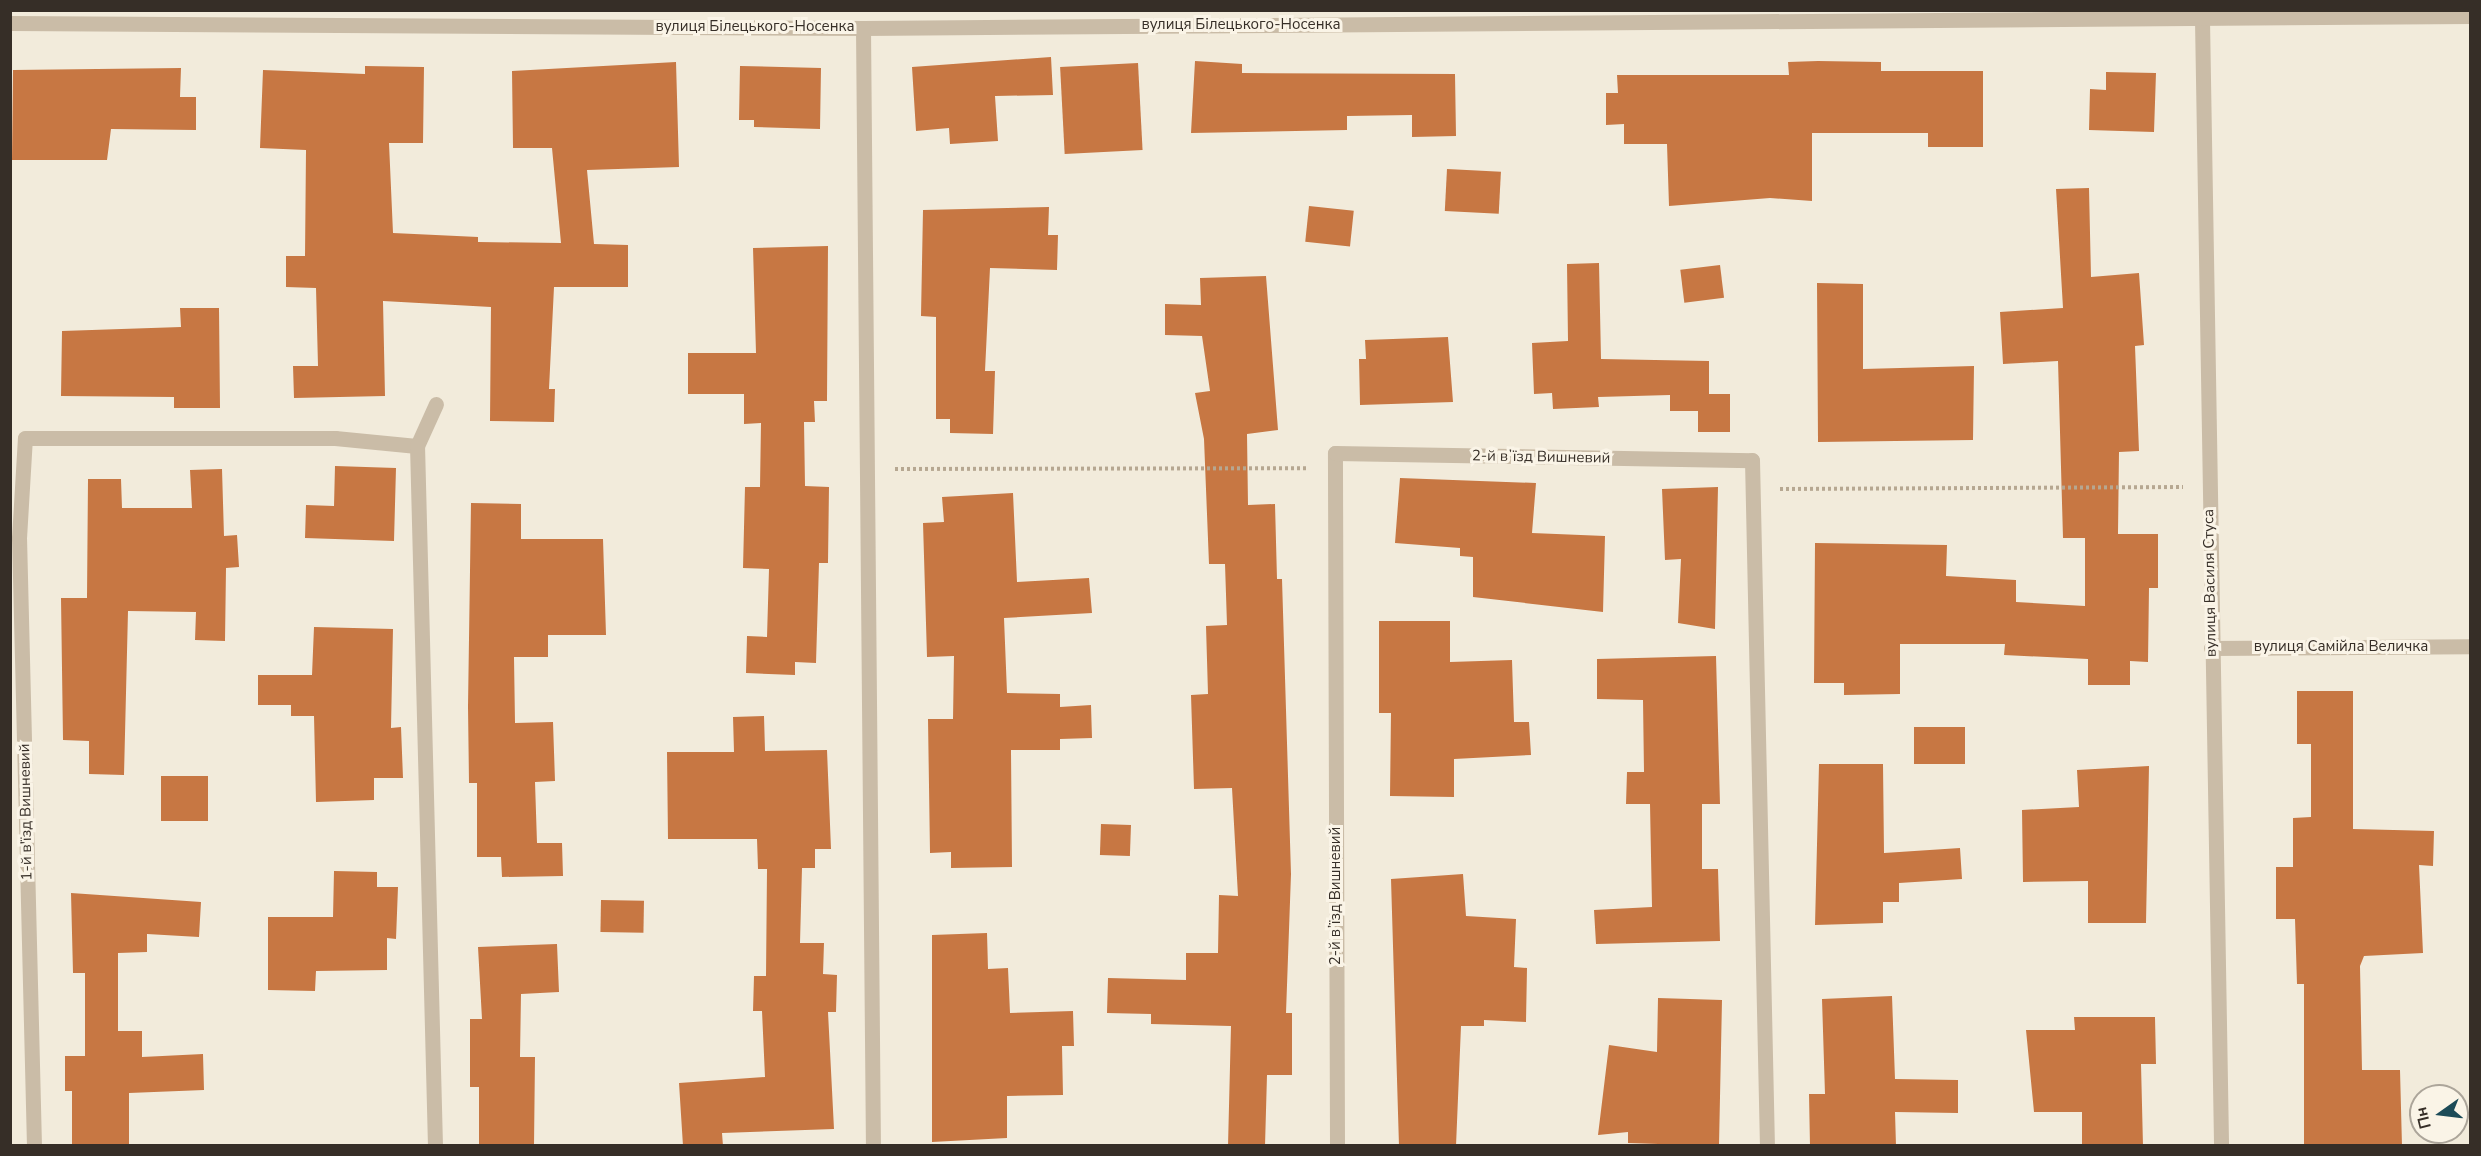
<!DOCTYPE html>
<html>
<head>
<meta charset="utf-8">
<style>
	body { margin:0 }
	#map { position:relative; width:2481px; height:1156px; overflow:hidden; background:#f2ebdb; font-family:"Nunito Sans",sans-serif }
	div>[style] { position:absolute }
	[style*='--x'] { left:calc(var(--x)*1px); top:calc(var(--y)*1px); width:calc(var(--w)*1px); rotate:calc(var(--a)*1deg) }
	.building>* { inset:0; background:#c77743; transform-origin:0 0 }
	.path>* { height:4px; margin-top:-2px; transform-origin:0; background:repeating-linear-gradient(90deg,#b6a791 0 3px,transparent 0 6px) }
	.minor>* { height:15px; margin:-7.5px; padding:0 7.5px; transform-origin:7.5px; border-radius:7.5px; background:#cabca7 }
	span { translate:-50% -50%; white-space:nowrap; text-align:center; line-height:1.15; -webkit-text-stroke:6px #faf4e7; paint-order:stroke }
	.street-label { font-size:15px; color:#362e27 }
	.frame { position:absolute; inset:0; border:12px solid #362e27; pointer-events:none }
	.north { position:absolute; left:2409px; top:1084px; width:60px; height:60px; box-sizing:border-box; background:#faf4e7; border:2px solid #aca59a; border-radius:50%; rotate:256deg; font-size:16px; font-weight:700; line-height:24px; text-align:center; color:#362e27 }
	.north::after { content:''; display:block; margin:auto; width:21px; height:27px; background:#1c4b58; clip-path:polygon(50% 0,100% 100%,50% 72%,0 100%) }
</style>
</head>
<body>
<div id="map">
	<div class="building">
		<div style="clip-path:polygon(1051px 57px,1053px 95px,995px 96px,998px 141px,950px 144px,949px 128px,916px 131px,912px 67px)"></div>
		<div style="clip-path:polygon(1195px 61px,1242px 64px,1242px 73px,1455px 74px,1456px 136px,1412px 137px,1412px 115px,1347px 116px,1347px 130px,1191px 133px)"></div>
		<div style="clip-path:polygon(1818px 61px,1881px 62px,1881px 71px,1983px 71px,1983px 147px,1928px 147px,1928px 133px,1812px 133px,1812px 201px,1770px 198px,1669px 206px,1667px 144px,1624px 144px,1624px 124px,1606px 125px,1606px 93px,1618px 93px,1617px 75px,1789px 75px,1788px 62px)"></div>
		<div style="clip-path:polygon(676px 62px,679px 167px,587px 170px,594px 244px,628px 245px,628px 287px,554px 287px,549px 389px,555px 389px,554px 422px,490px 421px,491px 307px,383px 301px,385px 396px,294px 398px,293px 366px,318px 366px,316px 288px,286px 287px,286px 256px,305px 256px,306px 150px,260px 148px,263px 70px,365px 74px,365px 66px,424px 67px,423px 143px,389px 143px,393px 233px,478px 237px,478px 242px,561px 243px,552px 148px,513px 148px,512px 71px)"></div>
		<div style="left:1138px;top:63px;width:87px;height:78px;rotate:87deg"></div>
		<div style="clip-path:polygon(740px 66px,821px 68px,820px 129px,754px 127px,754px 120px,739px 120px)"></div>
		<div style="clip-path:polygon(181px 68px,180px 97px,196px 97px,196px 130px,111px 129px,107px 160px,12px 160px,13px 70px)"></div>
		<div style="clip-path:polygon(2106px 72px,2156px 73px,2154px 132px,2089px 130px,2090px 89px,2106px 90px)"></div>
		<div style="left:1447px;top:169px;width:54px;height:42px;rotate:3deg"></div>
		<div style="clip-path:polygon(2089px 188px,2091px 277px,2139px 273px,2144px 345px,2135px 346px,2139px 451px,2119px 452px,2118px 534px,2158px 534px,2158px 588px,2149px 588px,2148px 662px,2130px 661px,2130px 685px,2088px 685px,2088px 659px,2004px 655px,2005px 644px,1900px 644px,1900px 694px,1844px 695px,1844px 683px,1814px 683px,1815px 543px,1947px 545px,1946px 576px,2016px 580px,2016px 602px,2085px 606px,2085px 538px,2063px 538px,2058px 361px,2003px 364px,2000px 312px,2063px 308px,2056px 189px)"></div>
		<div style="left:1309px;top:206px;width:45px;height:36px;rotate:6deg"></div>
		<div style="clip-path:polygon(1049px 207px,1048px 235px,1058px 235px,1057px 270px,990px 268px,985px 371px,995px 371px,993px 434px,950px 433px,950px 419px,936px 419px,936px 317px,921px 316px,923px 210px)"></div>
		<div style="clip-path:polygon(828px 246px,827px 401px,814px 401px,815px 422px,804px 422px,805px 486px,829px 487px,828px 563px,819px 563px,816px 663px,795px 662px,795px 675px,746px 673px,747px 636px,767px 637px,769px 569px,743px 568px,745px 487px,760px 487px,761px 423px,744px 424px,744px 394px,688px 394px,688px 353px,756px 353px,753px 248px)"></div>
		<div style="clip-path:polygon(1599px 263px,1601px 359px,1709px 361px,1709px 394px,1730px 394px,1730px 432px,1698px 432px,1698px 411px,1670px 411px,1670px 395px,1598px 397px,1599px 407px,1553px 409px,1552px 393px,1534px 394px,1532px 343px,1568px 341px,1567px 264px)"></div>
		<div style="left:1720px;top:265px;width:33px;height:40px;rotate:83deg"></div>
		<div style="clip-path:polygon(1266px 276px,1278px 430px,1247px 434px,1248px 505px,1275px 504px,1277px 579px,1282px 579px,1291px 874px,1286px 1013px,1292px 1013px,1292px 1075px,1267px 1075px,1265px 1146px,1228px 1146px,1231px 1026px,1151px 1024px,1151px 1014px,1107px 1013px,1108px 978px,1186px 980px,1186px 953px,1218px 953px,1219px 895px,1238px 896px,1232px 788px,1194px 789px,1191px 695px,1208px 694px,1206px 626px,1227px 625px,1225px 564px,1209px 564px,1204px 439px,1195px 393px,1210px 391px,1202px 336px,1165px 335px,1165px 304px,1201px 305px,1200px 278px)"></div>
		<div style="clip-path:polygon(1817px 283px,1863px 284px,1863px 369px,1974px 366px,1973px 440px,1818px 442px)"></div>
		<div style="clip-path:polygon(180px 308px,219px 308px,220px 408px,174px 408px,174px 397px,61px 396px,62px 331px,181px 327px)"></div>
		<div style="clip-path:polygon(1448px 337px,1453px 402px,1360px 405px,1359px 359px,1366px 359px,1365px 340px)"></div>
		<div style="clip-path:polygon(335px 466px,396px 468px,394px 541px,305px 538px,306px 505px,334px 506px)"></div>
		<div style="clip-path:polygon(222px 469px,224px 536px,237px 535px,239px 567px,226px 568px,225px 641px,195px 640px,196px 612px,128px 611px,124px 775px,89px 774px,89px 741px,63px 740px,61px 598px,87px 598px,88px 479px,121px 479px,122px 508px,192px 508px,190px 470px)"></div>
		<div style="clip-path:polygon(1400px 478px,1536px 483px,1532px 533px,1605px 536px,1603px 612px,1473px 597px,1473px 557px,1460px 556px,1460px 548px,1395px 543px)"></div>
		<div style="clip-path:polygon(1718px 487px,1715px 629px,1678px 623px,1681px 559px,1665px 560px,1662px 489px)"></div>
		<div style="clip-path:polygon(1013px 493px,1017px 582px,1089px 578px,1092px 613px,1004px 618px,1007px 693px,1060px 694px,1060px 707px,1091px 705px,1092px 738px,1060px 739px,1060px 750px,1011px 750px,1012px 867px,951px 868px,951px 852px,930px 853px,928px 719px,953px 719px,954px 656px,927px 657px,923px 523px,944px 522px,942px 497px)"></div>
		<div style="clip-path:polygon(471px 503px,521px 504px,521px 539px,603px 539px,606px 635px,548px 635px,548px 657px,514px 657px,515px 723px,553px 722px,555px 781px,535px 782px,537px 843px,562px 843px,563px 876px,502px 877px,501px 857px,477px 857px,477px 783px,469px 783px,468px 707px)"></div>
		<div style="clip-path:polygon(1379px 621px,1450px 621px,1450px 662px,1512px 660px,1514px 722px,1529px 722px,1531px 755px,1454px 759px,1454px 797px,1390px 796px,1391px 713px,1379px 713px)"></div>
		<div style="clip-path:polygon(314px 627px,393px 629px,391px 728px,401px 727px,403px 778px,374px 778px,374px 800px,316px 802px,314px 716px,291px 716px,291px 705px,258px 705px,258px 675px,312px 675px)"></div>
		<div style="clip-path:polygon(1716px 656px,1720px 804px,1702px 804px,1702px 869px,1718px 869px,1720px 941px,1596px 944px,1594px 910px,1652px 907px,1650px 804px,1626px 804px,1627px 772px,1644px 772px,1643px 700px,1597px 699px,1597px 659px)"></div>
		<div style="clip-path:polygon(2297px 691px,2353px 691px,2353px 829px,2434px 831px,2433px 866px,2419px 865px,2423px 953px,2364px 956px,2360px 966px,2362px 1070px,2400px 1070px,2402px 1146px,2304px 1146px,2304px 984px,2297px 984px,2295px 919px,2276px 919px,2276px 867px,2293px 867px,2293px 818px,2311px 817px,2311px 744px,2297px 744px)"></div>
		<div style="clip-path:polygon(764px 716px,765px 751px,827px 750px,831px 849px,815px 849px,815px 868px,802px 868px,800px 943px,824px 943px,823px 974px,837px 975px,836px 1012px,828px 1012px,834px 1129px,722px 1133px,723px 1146px,683px 1146px,679px 1083px,765px 1077px,762px 1011px,753px 1011px,754px 976px,766px 976px,767px 869px,758px 869px,757px 839px,668px 839px,667px 752px,734px 752px,733px 717px)"></div>
		<div style="left:1965px;top:727px;width:37px;height:51px;rotate:90deg"></div>
		<div style="clip-path:polygon(1819px 764px,1883px 764px,1884px 853px,1960px 848px,1962px 879px,1899px 883px,1899px 902px,1883px 902px,1883px 923px,1815px 925px)"></div>
		<div style="clip-path:polygon(2149px 766px,2146px 923px,2088px 923px,2088px 881px,2023px 882px,2022px 810px,2079px 807px,2077px 770px)"></div>
		<div style="left:161px;top:776px;width:47px;height:45px"></div>
		<div style="left:1101px;top:824px;width:30px;height:31px;rotate:2deg"></div>
		<div style="clip-path:polygon(334px 871px,377px 872px,377px 887px,398px 887px,396px 939px,387px 938px,387px 970px,316px 971px,315px 991px,268px 990px,268px 917px,333px 917px)"></div>
		<div style="clip-path:polygon(1463px 874px,1466px 916px,1516px 919px,1514px 967px,1527px 968px,1526px 1022px,1484px 1020px,1484px 1026px,1461px 1026px,1456px 1146px,1399px 1146px,1391px 879px)"></div>
		<div style="clip-path:polygon(71px 893px,201px 902px,199px 937px,147px 934px,147px 952px,118px 953px,118px 1031px,142px 1031px,142px 1057px,203px 1054px,204px 1090px,129px 1093px,129px 1146px,72px 1146px,72px 1091px,65px 1091px,65px 1056px,85px 1056px,85px 973px,73px 973px)"></div>
		<div style="left:601px;top:900px;width:43px;height:32px;rotate:1deg"></div>
		<div style="clip-path:polygon(987px 933px,988px 969px,1008px 968px,1010px 1013px,1073px 1011px,1074px 1046px,1062px 1046px,1063px 1095px,1007px 1096px,1007px 1138px,932px 1142px,932px 935px)"></div>
		<div style="clip-path:polygon(557px 944px,559px 992px,521px 994px,520px 1057px,535px 1057px,534px 1146px,479px 1146px,479px 1087px,470px 1087px,470px 1019px,482px 1019px,478px 947px)"></div>
		<div style="clip-path:polygon(1892px 996px,1895px 1079px,1958px 1080px,1958px 1113px,1895px 1112px,1896px 1146px,1810px 1146px,1809px 1094px,1825px 1094px,1822px 999px)"></div>
		<div style="clip-path:polygon(1658px 998px,1722px 1000px,1719px 1146px,1628px 1143px,1628px 1132px,1598px 1135px,1609px 1045px,1657px 1052px)"></div>
		<div style="clip-path:polygon(2074px 1017px,2155px 1017px,2156px 1064px,2141px 1064px,2143px 1146px,2082px 1146px,2082px 1112px,2034px 1112px,2026px 1030px,2075px 1030px)"></div>
	</div>
	<div class="path">
		<div style="--x:895;--y:469;--w:413;--a:-0.1"></div>
		<div style="--x:1780;--y:489;--w:403;--a:-0.3"></div>
	</div>
	<div class="minor">
		<div style="--x:2208;--y:14;--w:8;--a:135"></div>
		<div style="--x:2202;--y:20;--w:1126;--a:89.03"></div>
		<div style="--x:10;--y:23;--w:853;--a:0.34"></div>
		<div style="--x:863;--y:28;--w:1607;--a:-0.43"></div>
		<div style="--x:863;--y:28;--w:1118;--a:89.49"></div>
		<div style="--x:2211;--y:648;--w:259;--a:-0.4"></div>
		<div style="--x:34;--y:1146;--w:608;--a:-91.41"></div>
		<div style="--x:19;--y:538;--w:100;--a:-86.6"></div>
		<div style="--x:25;--y:438;--w:310;--a:0"></div>
		<div style="--x:335;--y:438;--w:82;--a:5.6"></div>
		<div style="--x:435;--y:1146;--w:700;--a:-91.47"></div>
		<div style="--x:417;--y:446;--w:46;--a:-65.7"></div>
		<div style="--x:1337;--y:1146;--w:693;--a:-90.17"></div>
		<div style="--x:1335;--y:453;--w:417;--a:1"></div>
		<div style="--x:1752;--y:460;--w:686;--a:88.75"></div>
	</div>
	<div class="street-label">
		<span style="left:1241px;top:25px">вулиця Білецького-Носенка</span>
		<span style="left:755px;top:27px">вулиця Білецького-Носенка</span>
		<span style="left:1541px;top:457px;rotate:1deg">2-й вʼїзд Вишневий</span>
		<span style="left:2210px;top:583px;rotate:-91deg">вулиця Василя Стуса</span>
		<span style="left:2341px;top:647px">вулиця Самійла Величка</span>
		<span style="left:26px;top:812px;rotate:-91deg">1-й в'їзд Вишневий</span>
		<span style="left:1336px;top:896px;rotate:-90deg">2-й вʼїзд Вишневий</span>
	</div>
	<div class="frame"></div>
	<div class="north">Пн</div>
</div>
</body>
</html>
